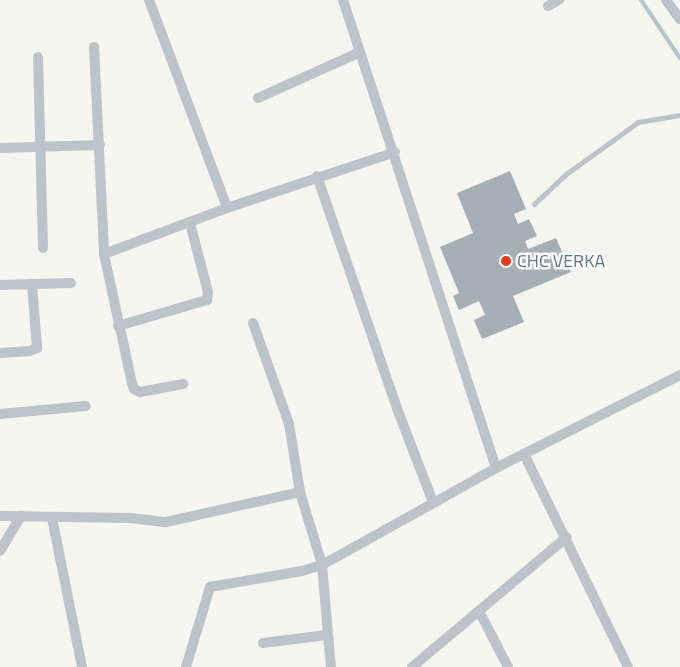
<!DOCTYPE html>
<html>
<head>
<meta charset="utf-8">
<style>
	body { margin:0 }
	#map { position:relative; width:680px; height:667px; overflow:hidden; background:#f5f5f1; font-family:"Titillium Web",sans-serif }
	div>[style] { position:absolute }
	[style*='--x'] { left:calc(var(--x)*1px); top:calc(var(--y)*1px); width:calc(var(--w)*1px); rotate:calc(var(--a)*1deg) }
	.stream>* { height:4px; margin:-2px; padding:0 2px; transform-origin:2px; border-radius:2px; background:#b5c4c7 }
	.building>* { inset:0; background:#a6b0b4 }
	.service>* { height:5px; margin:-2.5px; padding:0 2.5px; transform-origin:2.5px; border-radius:2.5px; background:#bdc3c6 }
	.minor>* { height:10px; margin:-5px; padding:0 5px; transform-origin:5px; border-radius:5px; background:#bdc3c6 }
	.dots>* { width:14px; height:14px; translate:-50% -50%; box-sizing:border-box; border:2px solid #fff; border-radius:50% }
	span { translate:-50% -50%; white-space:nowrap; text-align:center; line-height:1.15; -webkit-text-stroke:5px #fff; paint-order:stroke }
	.poi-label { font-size:18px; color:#637883 }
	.left { translate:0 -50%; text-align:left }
</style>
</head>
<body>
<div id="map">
	<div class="stream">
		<div style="--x:641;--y:0;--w:70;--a:56.1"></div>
	</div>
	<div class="building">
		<div style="clip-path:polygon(510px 171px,526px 209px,514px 214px,518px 224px,529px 219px,537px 236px,525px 241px,528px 249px,556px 238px,571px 272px,513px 296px,524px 322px,482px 339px,474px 320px,485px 315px,479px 301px,459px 310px,453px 296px,459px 293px,440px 247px,473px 233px,457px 193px)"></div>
	</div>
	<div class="service">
		<div style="--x:534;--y:204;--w:44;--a:-43.2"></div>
		<div style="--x:566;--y:174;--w:89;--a:-35.8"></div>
		<div style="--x:638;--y:122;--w:43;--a:-9.5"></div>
	</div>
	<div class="minor">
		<div style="--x:149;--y:0;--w:222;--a:69.4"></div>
		<div style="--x:343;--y:0;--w:492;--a:71.9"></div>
		<div style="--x:666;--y:0;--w:24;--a:54"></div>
		<div style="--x:548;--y:6;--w:13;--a:-29"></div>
		<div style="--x:94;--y:47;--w:207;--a:87.2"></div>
		<div style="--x:104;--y:254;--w:132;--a:77.8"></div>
		<div style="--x:132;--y:383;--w:6;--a:72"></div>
		<div style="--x:134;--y:389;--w:7;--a:27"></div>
		<div style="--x:140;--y:392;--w:44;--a:-10.5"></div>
		<div style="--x:38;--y:57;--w:191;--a:88.5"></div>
		<div style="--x:258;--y:98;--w:110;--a:-24.2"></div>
		<div style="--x:0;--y:148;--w:100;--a:-1.7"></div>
		<div style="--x:317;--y:176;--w:249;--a:71"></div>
		<div style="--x:398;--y:411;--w:97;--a:69"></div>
		<div style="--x:104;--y:254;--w:131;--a:-20.5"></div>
		<div style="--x:227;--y:208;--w:177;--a:-18.4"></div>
		<div style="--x:0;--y:285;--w:71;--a:-1.6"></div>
		<div style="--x:253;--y:323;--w:107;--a:70.4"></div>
		<div style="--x:289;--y:424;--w:69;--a:80.8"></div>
		<div style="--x:300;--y:492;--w:76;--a:73.2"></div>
		<div style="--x:322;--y:565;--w:102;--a:85"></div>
		<div style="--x:118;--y:326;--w:93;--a:-16.3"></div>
		<div style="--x:207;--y:300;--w:8;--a:-83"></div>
		<div style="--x:208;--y:292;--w:71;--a:-104.6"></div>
		<div style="--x:0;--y:353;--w:30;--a:-4"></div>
		<div style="--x:30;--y:351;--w:8;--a:-23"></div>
		<div style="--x:37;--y:348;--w:64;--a:-94.5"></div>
		<div style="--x:0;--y:414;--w:86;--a:-5.3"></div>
		<div style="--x:524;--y:454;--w:237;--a:64"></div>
		<div style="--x:0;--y:516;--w:131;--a:0.9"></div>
		<div style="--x:131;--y:518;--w:35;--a:7"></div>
		<div style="--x:166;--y:522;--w:137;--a:-12.6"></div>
		<div style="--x:52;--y:518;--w:152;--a:78.6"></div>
		<div style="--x:0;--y:551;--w:41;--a:-59"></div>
		<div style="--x:479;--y:611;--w:63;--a:62.6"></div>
		<div style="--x:263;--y:643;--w:64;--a:-7.2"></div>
		<div style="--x:186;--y:667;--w:84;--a:-73.3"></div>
		<div style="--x:210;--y:587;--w:93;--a:-9.9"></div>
		<div style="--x:302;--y:571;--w:21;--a:-17"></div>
		<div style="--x:322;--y:565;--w:199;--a:-29.1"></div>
		<div style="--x:496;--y:468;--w:206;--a:-26.8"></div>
		<div style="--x:412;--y:667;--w:202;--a:-40"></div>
	</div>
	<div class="dots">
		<div style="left:506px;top:261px;background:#e53a21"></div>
	</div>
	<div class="poi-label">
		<span class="left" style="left:517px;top:261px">CHC VERKA</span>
	</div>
</div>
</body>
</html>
